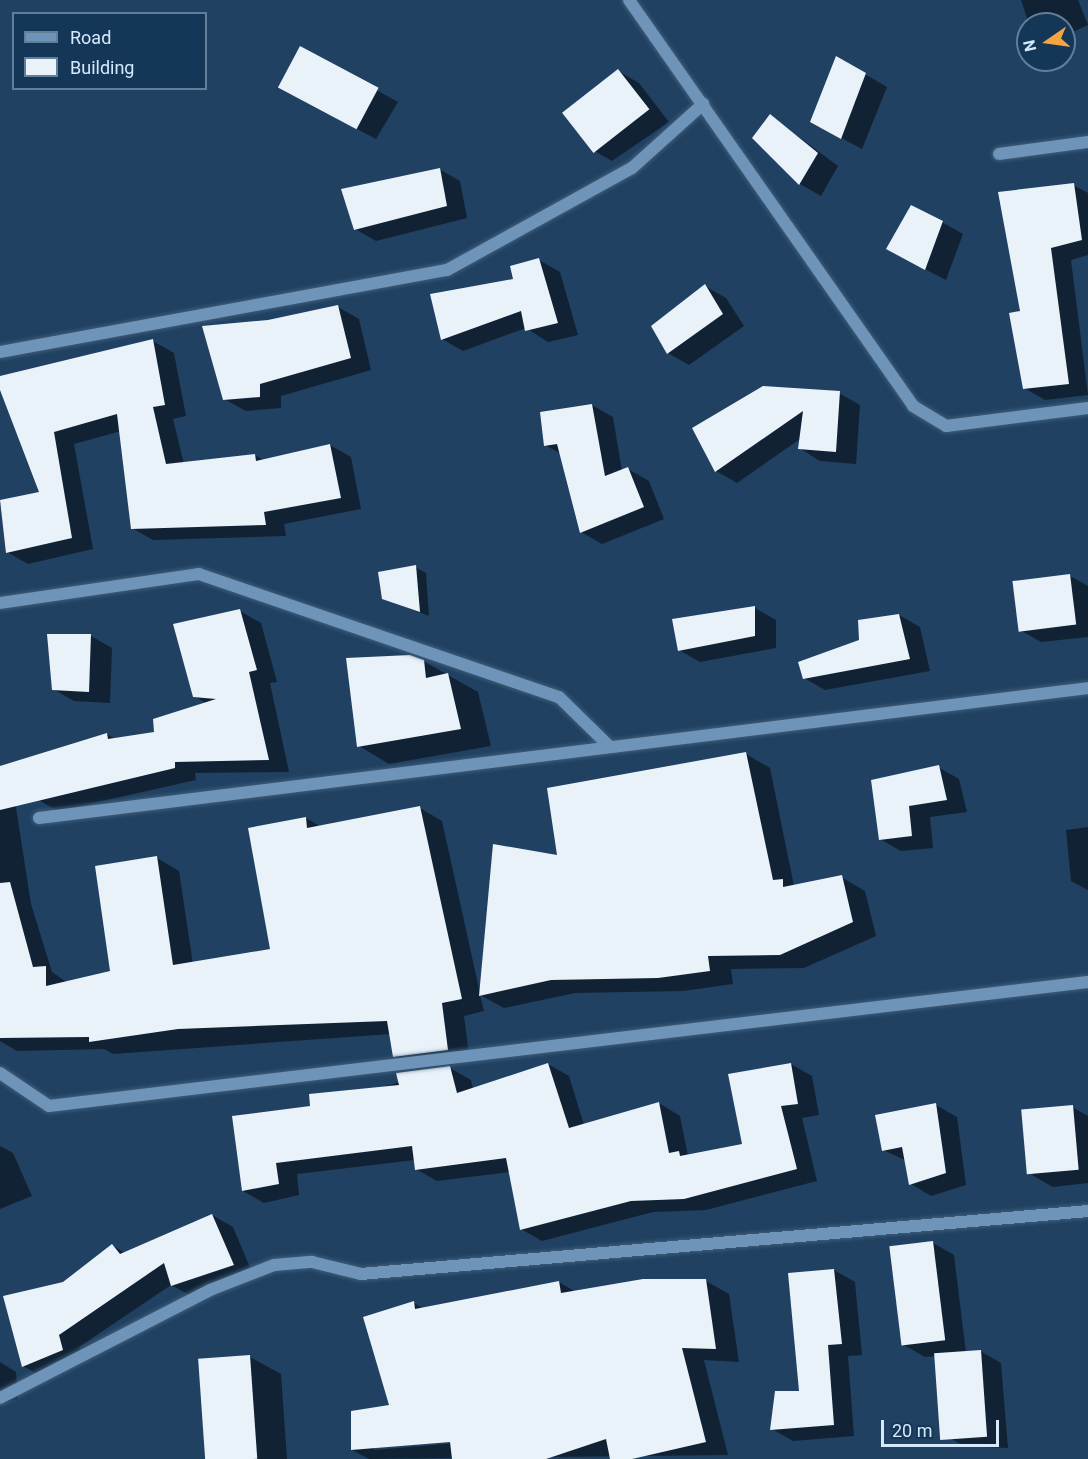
<!DOCTYPE html>
<html>
<head>
<meta charset="utf-8">
<style>
	body { margin:0 }
	#map { position:relative; width:1088px; height:1459px; overflow:hidden; background:#204162; font-family:Roboto,sans-serif }
	div>[style] { position:absolute }
	[style*='--x'] { left:calc(var(--x)*1px); top:calc(var(--y)*1px); width:calc(var(--w)*1px); rotate:calc(var(--a)*1deg) }
	.shadow>* { inset:0; background:#0007 }
	.building>* { inset:0; background:#e9f1f9; transform-origin:0 0 }
	.roads { filter:drop-shadow(0 0 2px #3f5d79) drop-shadow(0 0 2px #3f5d79) }
	.minor>* { height:12px; margin:-6px; padding:0 6px; transform-origin:6px; border-radius:6px; background:#6f94b9 }
	span { translate:-50% -50%; white-space:nowrap; text-align:center; line-height:1.15; -webkit-text-stroke:6px #153757; paint-order:stroke }
	.legend { position:absolute; left:12px; top:12px; width:195px; height:78px; box-sizing:border-box; background:#153757; border:2px solid #627e99; margin:0; padding:8px 10px; list-style:none; font-size:18px; color:#d5e9fd }
	.legend li { display:flex; align-items:center; gap:12px; height:30px }
	.legend b { width:30px; border:2px solid #627e99 }
	.north { position:absolute; left:1016px; top:12px; width:60px; height:60px; box-sizing:border-box; background:#153757; border:2px solid #627e99; border-radius:50%; rotate:257deg; font-size:16px; font-weight:700; line-height:24px; text-align:center; color:#d5e9fd }
	.north::after { content:''; display:block; margin:auto; width:21px; height:27px; background:#f2a541; clip-path:polygon(50% 0,100% 100%,50% 72%,0 100%) }
	.scale { position:absolute; left:881px; top:1420px; width:118px; height:27px; box-sizing:border-box; border:3px solid #d5e9fd; border-top:0; padding-left:8px; font-size:18px; line-height:21px; white-space:nowrap; color:#d5e9fd; -webkit-text-stroke:4px #153757; paint-order:stroke }
</style>
</head>
<body>
<div id="map">
	<div class="shadow">
		<div style="clip-path:polygon(1021px 0,1078px 0,1088px 25px,1064px 36px,1064px 24px,1029px 24px)"></div>
		<div style="clip-path:polygon(301px 48px,398px 102px,376px 139px,304px 101px)"></div>
		<div style="clip-path:polygon(837px 58px,887px 87px,862px 149px,832px 133px)"></div>
		<div style="clip-path:polygon(618px 71px,639px 83px,669px 122px,612px 161px,591px 149px)"></div>
		<div style="clip-path:polygon(771px 116px,838px 166px,821px 196px,800px 184px,754px 138px)"></div>
		<div style="clip-path:polygon(439px 169px,460px 181px,467px 218px,376px 241px,355px 229px)"></div>
		<div style="clip-path:polygon(1073px 185px,1088px 193px,1088px 255px,1071px 260px,1088px 395px,1045px 400px,1024px 388px,1022px 312px)"></div>
		<div style="clip-path:polygon(942px 222px,963px 234px,946px 280px,909px 261px)"></div>
		<div style="clip-path:polygon(539px 260px,560px 272px,578px 335px,548px 342px,526px 328px,463px 351px,442px 339px)"></div>
		<div style="clip-path:polygon(705px 286px,726px 298px,744px 326px,689px 365px,668px 353px,653px 326px)"></div>
		<div style="clip-path:polygon(338px 307px,359px 319px,371px 370px,281px 396px,281px 408px,246px 411px,224px 399px,268px 322px)"></div>
		<div style="clip-path:polygon(153px 341px,174px 353px,186px 416px,173px 419px,184px 464px,255px 455px,265px 461px,330px 445px,351px 457px,361px 509px,284px 524px,286px 536px,153px 540px,132px 528px,121px 431px,74px 444px,93px 549px,28px 564px,7px 552px,0 502px,41px 493px,0 378px)"></div>
		<div style="clip-path:polygon(839px 393px,860px 405px,856px 464px,820px 461px,799px 448px,800px 439px,737px 483px,716px 471px,694px 429px)"></div>
		<div style="clip-path:polygon(592px 405px,613px 417px,622px 471px,628px 469px,649px 481px,664px 519px,602px 544px,581px 532px,561px 454px,545px 445px)"></div>
		<div style="clip-path:polygon(415px 567px,426px 573px,429px 616px,383px 598px)"></div>
		<div style="clip-path:polygon(1070px 576px,1088px 586px,1088px 637px,1041px 642px,1020px 630px)"></div>
		<div style="clip-path:polygon(755px 608px,776px 620px,776px 648px,700px 662px,679px 650px,673px 621px)"></div>
		<div style="clip-path:polygon(240px 611px,261px 623px,277px 682px,270px 683px,289px 772px,195px 773px,196px 780px,58px 811px,37px 799px,107px 734px,115px 739px,156px 733px,206px 703px,194px 696px)"></div>
		<div style="clip-path:polygon(899px 615px,920px 627px,930px 671px,825px 690px,804px 678px)"></div>
		<div style="clip-path:polygon(91px 636px,112px 648px,110px 703px,74px 701px,53px 689px)"></div>
		<div style="clip-path:polygon(423px 661px,478px 692px,491px 746px,389px 764px,359px 746px)"></div>
		<div style="clip-path:polygon(746px 754px,770px 768px,794px 886px,841px 877px,865px 891px,876px 936px,804px 968px,731px 969px,733px 984px,683px 991px,575px 993px,504px 1008px,480px 995px,484px 1011px,464px 1016px,470px 1062px,417px 1069px,395px 1056px,391px 1034px,113px 1054px,104px 1049px,17px 1051px,0 1041px,0 792px,15px 801px,31px 904px,52px 972px,68px 983px,112px 973px,157px 858px,179px 871px,193px 964px,272px 950px,306px 818px,321px 827px,420px 808px,442px 821px,480px 993px,558px 857px)"></div>
		<div style="clip-path:polygon(938px 767px,959px 779px,967px 812px,930px 817px,933px 848px,901px 851px,880px 839px)"></div>
		<div style="clip-path:polygon(1088px 827px,1088px 890px,1071px 881px,1066px 830px)"></div>
		<div style="clip-path:polygon(548px 1064px,569px 1076px,584px 1125px,659px 1103px,680px 1116px,688px 1156px,743px 1146px,791px 1064px,812px 1076px,819px 1115px,802px 1118px,817px 1181px,706px 1210px,653px 1212px,542px 1241px,521px 1229px,510px 1172px,437px 1181px,416px 1169px,415px 1160px,297px 1174px,299px 1195px,264px 1203px,243px 1191px,312px 1107px,450px 1068px,471px 1080px,473px 1089px)"></div>
		<div style="clip-path:polygon(936px 1105px,957px 1117px,966px 1185px,931px 1196px,911px 1184px,907px 1161px,883px 1150px)"></div>
		<div style="clip-path:polygon(1072px 1107px,1088px 1116px,1088px 1183px,1053px 1187px,1032px 1175px)"></div>
		<div style="clip-path:polygon(0 1146px,13px 1153px,32px 1196px,0 1209px)"></div>
		<div style="clip-path:polygon(212px 1215px,233px 1227px,254px 1277px,193px 1297px,171px 1285px,79px 1347px,84px 1362px,44px 1378px,23px 1366px,64px 1284px,113px 1246px,125px 1253px)"></div>
		<div style="clip-path:polygon(933px 1243px,954px 1255px,966px 1353px,980px 1351px,1001px 1363px,1008px 1448px,964px 1446px,943px 1434px,935px 1356px,925px 1357px,904px 1345px)"></div>
		<div style="clip-path:polygon(834px 1270px,855px 1282px,862px 1355px,848px 1356px,854px 1436px,793px 1441px,772px 1429px,801px 1392px)"></div>
		<div style="clip-path:polygon(evenodd,706px 1281px,729px 1294px,739px 1362px,704px 1360px,728px 1455px,369px 1459px,352px 1450px,390px 1406px,414px 1303px,424px 1309px,559px 1282px,576px 1292px,706px 1281px,457px 1440px,457px 1443px,374px 1450px,374px 1447px,457px 1440px)"></div>
		<div style="clip-path:polygon(250px 1357px,281px 1374px,287px 1459px,207px 1459px)"></div>
		<div style="clip-path:polygon(0 1362px,16px 1372px,18px 1399px,0 1404px)"></div>
	</div>
	<div class="building">
		<div style="left:300px;top:46px;width:89px;height:47px;rotate:28deg"></div>
		<div style="clip-path:polygon(836px 56px,866px 73px,841px 139px,810px 122px)"></div>
		<div style="left:618px;top:69px;width:51px;height:71px;rotate:52deg"></div>
		<div style="clip-path:polygon(770px 114px,818px 153px,799px 185px,752px 138px)"></div>
		<div style="clip-path:polygon(440px 168px,447px 206px,354px 230px,341px 189px)"></div>
		<div style="clip-path:polygon(1074px 183px,1082px 240px,1051px 248px,1069px 384px,1023px 389px,1009px 313px,1020px 311px,998px 192px)"></div>
		<div style="clip-path:polygon(911px 205px,943px 221px,925px 270px,886px 249px)"></div>
		<div style="clip-path:polygon(539px 258px,558px 323px,525px 331px,521px 311px,441px 340px,430px 294px,513px 279px,510px 266px)"></div>
		<div style="clip-path:polygon(705px 284px,723px 314px,667px 354px,651px 326px)"></div>
		<div style="clip-path:polygon(338px 305px,351px 358px,260px 384px,260px 397px,223px 400px,202px 326px,268px 320px)"></div>
		<div style="clip-path:polygon(153px 339px,165px 405px,153px 407px,166px 464px,255px 454px,256px 461px,330px 444px,341px 498px,264px 512px,266px 525px,131px 529px,117px 414px,54px 432px,72px 538px,6px 553px,0 500px,39px 492px,0 390px,0 376px)"></div>
		<div style="clip-path:polygon(763px 386px,840px 391px,836px 452px,798px 449px,803px 411px,715px 472px,692px 428px)"></div>
		<div style="clip-path:polygon(592px 404px,605px 476px,628px 467px,644px 507px,580px 533px,557px 444px,544px 446px,540px 412px)"></div>
		<div style="clip-path:polygon(416px 565px,420px 612px,382px 599px,378px 572px)"></div>
		<div style="left:1070px;top:574px;width:51px;height:58px;rotate:83deg"></div>
		<div style="clip-path:polygon(755px 606px,755px 636px,678px 651px,672px 619px)"></div>
		<div style="clip-path:polygon(240px 609px,257px 670px,249px 672px,269px 760px,175px 762px,175px 768px,0 810px,0 766px,107px 733px,108px 739px,154px 732px,153px 719px,216px 699px,193px 697px,173px 624px)"></div>
		<div style="clip-path:polygon(899px 614px,910px 659px,803px 679px,798px 662px,859px 640px,858px 620px)"></div>
		<div style="clip-path:polygon(47px 634px,91px 634px,89px 692px,52px 690px)"></div>
		<div style="clip-path:polygon(410px 655px,424px 660px,426px 678px,448px 673px,461px 729px,357px 747px,346px 658px)"></div>
		<div style="clip-path:polygon(746px 752px,773px 880px,783px 879px,783px 887px,842px 875px,853px 922px,780px 955px,708px 956px,710px 971px,658px 978px,551px 980px,479px 996px,493px 844px,557px 855px,547px 788px)"></div>
		<div style="clip-path:polygon(939px 765px,947px 800px,909px 806px,912px 836px,879px 840px,871px 780px)"></div>
		<div style="clip-path:polygon(420px 806px,462px 999px,442px 1003px,448px 1050px,393px 1057px,387px 1021px,178px 1029px,89px 1042px,89px 1037px,0 1038px,0 883px,10px 882px,33px 967px,46px 966px,46px 986px,110px 971px,95px 866px,157px 856px,173px 965px,270px 949px,248px 828px,306px 817px,307px 828px)"></div>
		<div style="clip-path:polygon(548px 1063px,569px 1128px,659px 1102px,669px 1153px,679px 1151px,680px 1156px,742px 1144px,728px 1074px,791px 1063px,798px 1104px,781px 1106px,797px 1169px,684px 1199px,631px 1201px,520px 1230px,506px 1158px,415px 1170px,412px 1146px,276px 1163px,279px 1184px,242px 1191px,232px 1116px,310px 1106px,309px 1094px,399px 1085px,396px 1073px,450px 1066px,457px 1093px)"></div>
		<div style="clip-path:polygon(936px 1103px,946px 1173px,909px 1185px,902px 1147px,882px 1151px,875px 1115px)"></div>
		<div style="left:1073px;top:1105px;width:65px;height:52px;rotate:85deg"></div>
		<div style="clip-path:polygon(212px 1214px,234px 1265px,171px 1286px,164px 1263px,59px 1335px,63px 1350px,22px 1367px,3px 1296px,63px 1282px,112px 1244px,120px 1254px)"></div>
		<div style="left:933px;top:1241px;width:100px;height:44px;rotate:83deg"></div>
		<div style="clip-path:polygon(834px 1269px,842px 1344px,828px 1345px,834px 1425px,770px 1430px,775px 1391px,799px 1391px,788px 1273px)"></div>
		<div style="clip-path:polygon(643px 1279px,706px 1279px,716px 1349px,682px 1348px,706px 1442px,632px 1459px,610px 1459px,606px 1439px,546px 1459px,452px 1459px,450px 1442px,351px 1450px,351px 1411px,389px 1405px,363px 1317px,414px 1301px,415px 1309px,559px 1281px,561px 1293px)"></div>
		<div style="left:981px;top:1350px;width:87px;height:47px;rotate:86deg"></div>
		<div style="left:250px;top:1355px;width:104px;height:52px;rotate:86deg"></div>
	</div>
	<div class="roads">
		<div class="minor">
			<div style="--x:629;--y:0;--w:495;--a:55"></div>
			<div style="--x:913;--y:406;--w:39;--a:31"></div>
			<div style="--x:946;--y:426;--w:143;--a:-7.2"></div>
			<div style="--x:999;--y:154;--w:90;--a:-7.7"></div>
			<div style="--x:0;--y:352;--w:454;--a:-10.4"></div>
			<div style="--x:447;--y:270;--w:211;--a:-28.9"></div>
			<div style="--x:632;--y:168;--w:96;--a:-42"></div>
			<div style="--x:0;--y:603;--w:201;--a:-8.3"></div>
			<div style="--x:199;--y:574;--w:380;--a:18.9"></div>
			<div style="--x:559;--y:697;--w:71;--a:44.4"></div>
			<div style="--x:39;--y:818;--w:1057;--a:-7.06"></div>
			<div style="--x:0;--y:1073;--w:59;--a:34"></div>
			<div style="--x:49;--y:1106;--w:1046;--a:-6.81"></div>
			<div style="--x:0;--y:1398;--w:236;--a:-27.2"></div>
			<div style="--x:210;--y:1290;--w:69;--a:-21.3"></div>
			<div style="--x:274;--y:1265;--w:38;--a:-5"></div>
			<div style="--x:312;--y:1262;--w:50;--a:13.8"></div>
			<div style="--x:361;--y:1274;--w:730;--a:-4.95"></div>
		</div>
	</div>
	<ul class="legend">
	<li><b style="height:8px;background:#6f94b9"></b>Road</li>
	<li><b style="height:16px;background:#e9f1f9"></b>Building</li>
	</ul>
	<div class="north">N</div>
	<div class="scale">20 m</div>
</div>
</body>
</html>
